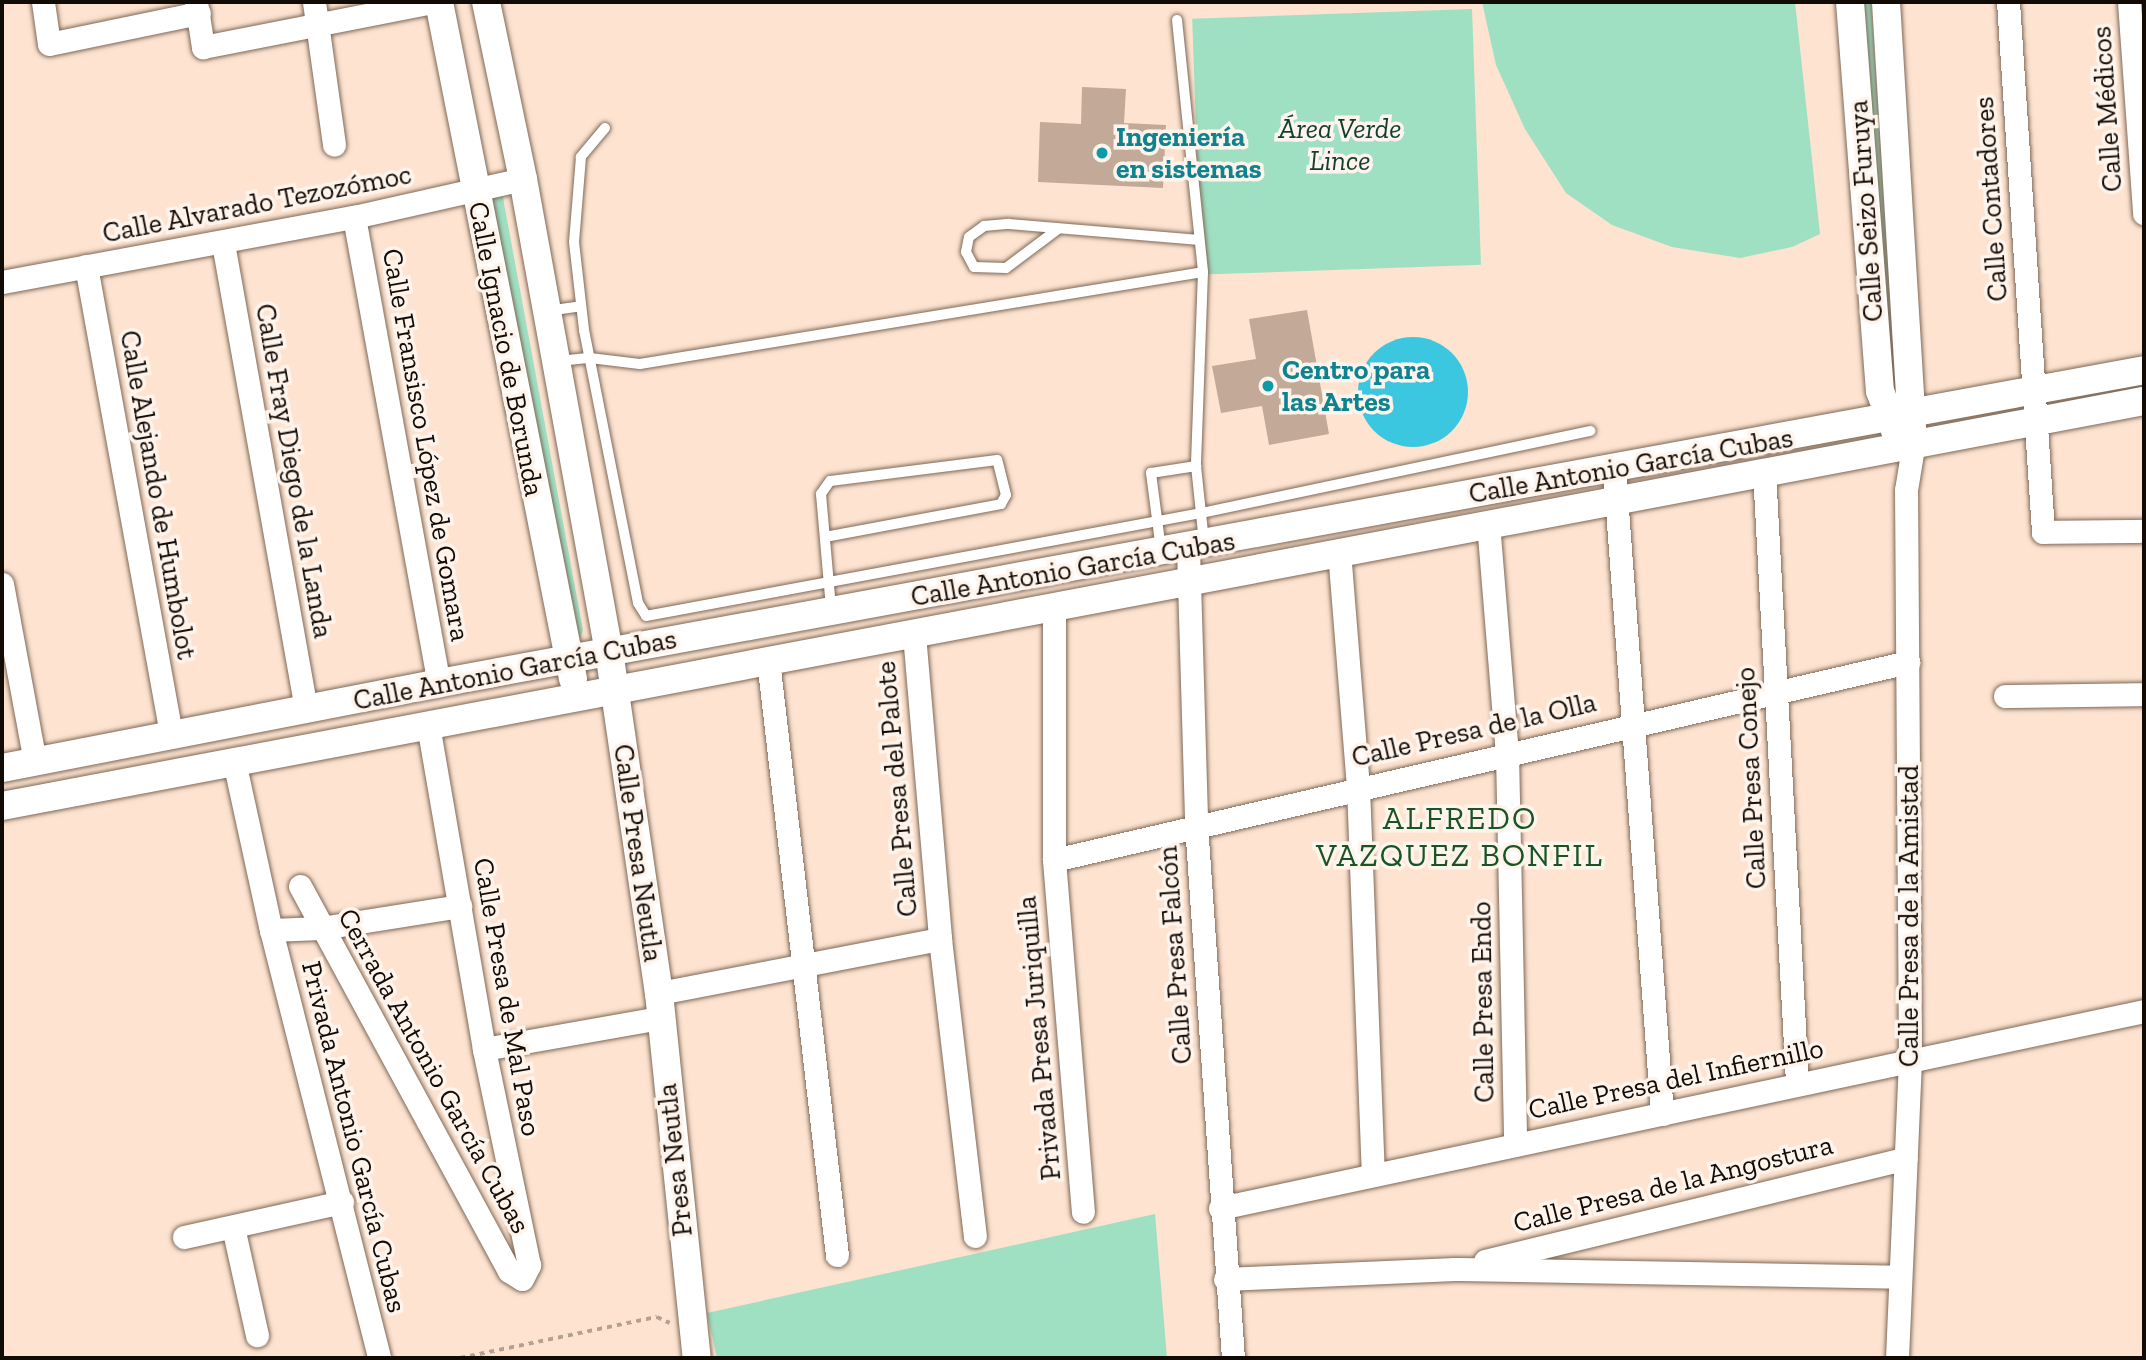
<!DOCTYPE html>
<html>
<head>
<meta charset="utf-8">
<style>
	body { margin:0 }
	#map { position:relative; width:2146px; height:1360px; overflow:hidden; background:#fde3d0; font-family:"Zilla Slab",serif }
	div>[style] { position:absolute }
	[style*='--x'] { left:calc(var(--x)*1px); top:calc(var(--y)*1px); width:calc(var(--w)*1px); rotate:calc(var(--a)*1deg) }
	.green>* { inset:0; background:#9fdfc2; transform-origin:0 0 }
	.water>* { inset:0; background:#3cc7e0 }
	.round { border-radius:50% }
	.building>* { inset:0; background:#c3a998 }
	.path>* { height:3.5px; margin-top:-1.75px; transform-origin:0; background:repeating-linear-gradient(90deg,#b5a192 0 5px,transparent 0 10px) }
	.roads { filter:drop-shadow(0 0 2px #7f6857) drop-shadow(0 0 2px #7f6857) }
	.service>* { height:10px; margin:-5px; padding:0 5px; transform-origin:5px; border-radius:5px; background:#fff }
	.minor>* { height:23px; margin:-11.5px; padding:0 11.5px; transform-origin:11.5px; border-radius:11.5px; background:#fff }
	.tertiary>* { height:28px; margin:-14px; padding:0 14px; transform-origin:14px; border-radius:14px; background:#fff }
	.dots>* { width:19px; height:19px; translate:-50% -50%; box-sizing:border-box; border:4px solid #fff4ec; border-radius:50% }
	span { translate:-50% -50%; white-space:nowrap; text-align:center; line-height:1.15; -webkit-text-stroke:7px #fff4ec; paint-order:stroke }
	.street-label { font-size:28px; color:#120a05 }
	.park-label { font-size:28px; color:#103f2e; font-style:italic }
	.culture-label { font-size:28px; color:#0d838f; font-weight:700 }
	.left { translate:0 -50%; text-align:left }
	.quarter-label { font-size:32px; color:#195524; letter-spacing:2px }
	.frame { position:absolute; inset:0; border:4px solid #120a05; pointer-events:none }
</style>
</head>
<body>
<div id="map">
	<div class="green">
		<div style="clip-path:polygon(1482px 2px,1795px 2px,1820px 234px,1792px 247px,1740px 258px,1672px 247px,1612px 225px,1566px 193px,1525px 129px,1496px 65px)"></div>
		<div style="clip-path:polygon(1860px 2px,1871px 2px,1897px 391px,1892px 399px)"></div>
		<div style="left:1472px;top:9px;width:256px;height:280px;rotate:88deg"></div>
		<div style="clip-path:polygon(501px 187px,583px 630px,578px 644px,489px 194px)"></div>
		<div style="clip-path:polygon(1155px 1214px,1167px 1358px,717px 1358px,707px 1313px)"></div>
	</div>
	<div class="water">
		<div class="round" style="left:1358px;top:337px;width:110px;height:110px"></div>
	</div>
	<div class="building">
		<div style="clip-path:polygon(1082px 87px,1126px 89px,1124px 123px,1166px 125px,1163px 188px,1038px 182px,1040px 122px,1081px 124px)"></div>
		<div style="clip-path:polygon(1307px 310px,1329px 434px,1269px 445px,1262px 406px,1221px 413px,1212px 366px,1256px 359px,1249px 319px)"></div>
	</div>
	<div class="path">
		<div style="--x:460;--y:1358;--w:201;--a:-11.8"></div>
		<div style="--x:657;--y:1317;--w:14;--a:25"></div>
	</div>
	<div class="roads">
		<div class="service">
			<div style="--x:1177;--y:20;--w:253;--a:84.1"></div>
			<div style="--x:1203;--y:272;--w:194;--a:92.1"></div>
			<div style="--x:1196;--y:466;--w:76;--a:84"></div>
			<div style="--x:605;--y:128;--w:38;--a:130"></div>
			<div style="--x:581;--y:157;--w:85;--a:94.7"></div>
			<div style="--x:574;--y:242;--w:89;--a:83.5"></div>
			<div style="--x:584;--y:330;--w:278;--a:78.8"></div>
			<div style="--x:638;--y:603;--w:15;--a:58"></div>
			<div style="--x:646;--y:616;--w:564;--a:-10.51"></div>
			<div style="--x:1201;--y:513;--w:398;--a:-11.9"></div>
			<div style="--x:1058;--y:229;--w:65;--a:143.1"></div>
			<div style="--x:1006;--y:268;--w:32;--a:-178"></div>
			<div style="--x:974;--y:267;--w:17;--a:-118"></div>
			<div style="--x:966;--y:252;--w:15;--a:-79"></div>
			<div style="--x:969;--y:237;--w:19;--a:-36"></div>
			<div style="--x:984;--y:226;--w:25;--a:-5"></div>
			<div style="--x:1009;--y:224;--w:191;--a:4.8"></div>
			<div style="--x:547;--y:311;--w:34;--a:-8"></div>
			<div style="--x:559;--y:361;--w:31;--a:-6"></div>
			<div style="--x:590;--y:358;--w:50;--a:6.8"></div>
			<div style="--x:640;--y:364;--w:570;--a:-9.28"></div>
			<div style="--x:825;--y:537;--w:179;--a:-10.6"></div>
			<div style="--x:1001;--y:504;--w:10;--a:-61"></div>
			<div style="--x:1006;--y:495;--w:36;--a:-104"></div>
			<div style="--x:997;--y:460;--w:168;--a:172.8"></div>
			<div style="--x:830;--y:481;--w:16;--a:125"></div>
			<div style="--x:821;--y:494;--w:115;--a:85"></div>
			<div style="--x:1161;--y:550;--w:78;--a:-97.4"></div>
			<div style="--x:1151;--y:473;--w:46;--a:-8.8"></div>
		</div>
		<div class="minor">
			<div style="--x:43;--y:2;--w:42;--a:81.9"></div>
			<div style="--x:49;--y:44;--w:153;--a:-11.7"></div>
			<div style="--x:196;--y:2;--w:46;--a:81.2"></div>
			<div style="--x:203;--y:47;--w:234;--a:-11.1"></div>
			<div style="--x:314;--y:2;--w:144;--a:82"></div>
			<div style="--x:2008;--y:2;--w:531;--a:86.22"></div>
			<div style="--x:2043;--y:532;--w:101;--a:-0.6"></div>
			<div style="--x:2129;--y:2;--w:212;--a:85.9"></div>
			<div style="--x:354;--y:217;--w:474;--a:79.7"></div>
			<div style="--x:223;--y:243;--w:474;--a:79.9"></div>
			<div style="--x:86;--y:266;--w:476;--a:79.7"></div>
			<div style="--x:2;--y:282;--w:358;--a:-10.5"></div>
			<div style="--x:354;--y:217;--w:173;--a:-12.7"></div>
			<div style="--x:1614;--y:469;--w:647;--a:85.74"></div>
			<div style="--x:1764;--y:471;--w:612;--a:86.91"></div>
			<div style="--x:1488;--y:523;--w:231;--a:85.3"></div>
			<div style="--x:1507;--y:753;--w:392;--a:88.8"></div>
			<div style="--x:1188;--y:548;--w:276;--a:88.3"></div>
			<div style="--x:1196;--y:824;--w:535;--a:86.04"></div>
			<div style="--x:1339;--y:551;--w:237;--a:85.4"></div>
			<div style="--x:1358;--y:787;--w:388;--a:87.8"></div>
			<div style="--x:2;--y:584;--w:181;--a:79.5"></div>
			<div style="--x:1054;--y:605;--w:255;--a:90"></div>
			<div style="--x:1054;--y:860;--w:353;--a:85.3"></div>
			<div style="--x:914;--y:634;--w:306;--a:85.1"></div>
			<div style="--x:940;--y:939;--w:299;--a:83.3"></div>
			<div style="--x:768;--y:660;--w:599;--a:83.39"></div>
			<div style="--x:2005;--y:696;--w:139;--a:-0.8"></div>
			<div style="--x:234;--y:761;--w:173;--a:77.7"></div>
			<div style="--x:271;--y:930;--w:441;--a:75.8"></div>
			<div style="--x:1054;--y:860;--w:877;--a:-13.05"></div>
			<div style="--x:300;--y:886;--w:438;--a:61.5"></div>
			<div style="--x:509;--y:1271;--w:15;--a:32"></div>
			<div style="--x:522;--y:1279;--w:16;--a:-63"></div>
			<div style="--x:529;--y:1265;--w:221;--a:-101.8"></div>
			<div style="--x:484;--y:1049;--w:330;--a:-99.8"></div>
			<div style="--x:271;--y:930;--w:50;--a:-2.3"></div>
			<div style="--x:321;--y:928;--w:141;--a:-9"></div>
			<div style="--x:659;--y:993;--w:286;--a:-10.9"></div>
			<div style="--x:484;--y:1049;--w:179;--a:-10"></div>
			<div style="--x:1220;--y:1208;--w:945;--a:-12.04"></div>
			<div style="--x:233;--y:1227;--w:111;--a:77.5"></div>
			<div style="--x:184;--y:1237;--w:162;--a:-12.5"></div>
			<div style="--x:1485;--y:1261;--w:433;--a:-13.7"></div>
			<div style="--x:1225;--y:1279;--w:230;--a:-2.5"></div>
			<div style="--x:1455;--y:1269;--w:445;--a:1"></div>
			<div style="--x:1897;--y:1358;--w:299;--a:-87.5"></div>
			<div style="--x:1910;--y:1059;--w:569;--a:-90.4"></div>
			<div style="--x:1906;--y:490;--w:50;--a:-80.7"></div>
		</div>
		<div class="tertiary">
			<div style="--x:439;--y:2;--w:690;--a:78.8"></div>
			<div style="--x:486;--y:2;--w:181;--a:78.2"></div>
			<div style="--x:523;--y:179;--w:480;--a:79.7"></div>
			<div style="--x:609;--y:651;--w:346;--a:81.7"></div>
			<div style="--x:659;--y:993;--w:367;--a:84.1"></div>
			<div style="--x:1850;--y:2;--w:390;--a:85.6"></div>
			<div style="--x:1880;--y:391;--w:48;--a:69.3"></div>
			<div style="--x:1886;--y:2;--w:431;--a:86.5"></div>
			<div style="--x:2;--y:768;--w:445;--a:-11"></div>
			<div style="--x:439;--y:683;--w:1733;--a:-10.4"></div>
			<div style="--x:2;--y:806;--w:2180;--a:-10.71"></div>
		</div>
	</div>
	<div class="dots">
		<div style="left:1102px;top:153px;background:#0f9aa8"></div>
		<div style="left:1268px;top:386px;background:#0f9aa8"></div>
	</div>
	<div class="street-label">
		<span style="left:2107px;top:109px;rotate:-94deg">Calle Médicos</span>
		<span style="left:1991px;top:199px;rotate:-94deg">Calle Contadores</span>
		<span style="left:257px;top:204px;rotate:-11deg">Calle Alvarado Tezozómoc</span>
		<span style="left:1866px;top:211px;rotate:-94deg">Calle Seizo Furuya</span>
		<span style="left:506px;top:349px;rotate:79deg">Calle Ignacio de Borunda</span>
		<span style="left:426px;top:445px;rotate:80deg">Calle Fransisco López de Gomara</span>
		<span style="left:1631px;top:466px;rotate:-10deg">Calle Antonio García Cubas</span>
		<span style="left:294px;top:471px;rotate:80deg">Calle Fray Diego de la Landa</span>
		<span style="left:158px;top:495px;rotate:80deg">Calle Alejando de Humbolot</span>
		<span style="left:1073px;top:569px;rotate:-10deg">Calle Antonio García Cubas</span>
		<span style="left:515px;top:670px;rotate:-11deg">Calle Antonio García Cubas</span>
		<span style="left:1474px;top:730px;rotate:-13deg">Calle Presa de la Olla</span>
		<span style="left:1751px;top:778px;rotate:-93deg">Calle Presa Conejo</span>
		<span style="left:897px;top:789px;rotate:-95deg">Calle Presa del Palote</span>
		<span style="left:638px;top:853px;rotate:82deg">Calle Presa Neutla</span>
		<span style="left:1909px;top:916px;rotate:-90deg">Calle Presa de la Amistad</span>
		<span style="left:1175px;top:955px;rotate:-94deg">Calle Presa Falcón</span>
		<span style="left:507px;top:997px;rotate:80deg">Calle Presa de Mal Paso</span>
		<span style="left:1483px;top:1002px;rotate:-91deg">Calle Presa Endo</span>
		<span style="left:1039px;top:1038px;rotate:-95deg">Privada Presa Juriquilla</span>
		<span style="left:434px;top:1071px;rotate:61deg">Cerrada Antonio García Cubas</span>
		<span style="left:1676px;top:1079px;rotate:-12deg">Calle Presa del Infiernillo</span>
		<span style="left:354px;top:1137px;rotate:76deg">Privada Antonio García Cubas</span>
		<span style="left:675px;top:1160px;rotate:-96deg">Presa Neutla</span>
		<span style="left:1673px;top:1184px;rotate:-14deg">Calle Presa de la Angostura</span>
	</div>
	<div class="park-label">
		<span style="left:1340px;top:145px">Área Verde<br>Lince</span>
	</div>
	<div class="culture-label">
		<span class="left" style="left:1116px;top:153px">Ingeniería<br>en sistemas</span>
		<span class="left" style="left:1282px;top:386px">Centro para<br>las Artes</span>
	</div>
	<div class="quarter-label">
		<span style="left:1460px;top:837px">ALFREDO<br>VAZQUEZ BONFIL</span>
	</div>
	<div class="frame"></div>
</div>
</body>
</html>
